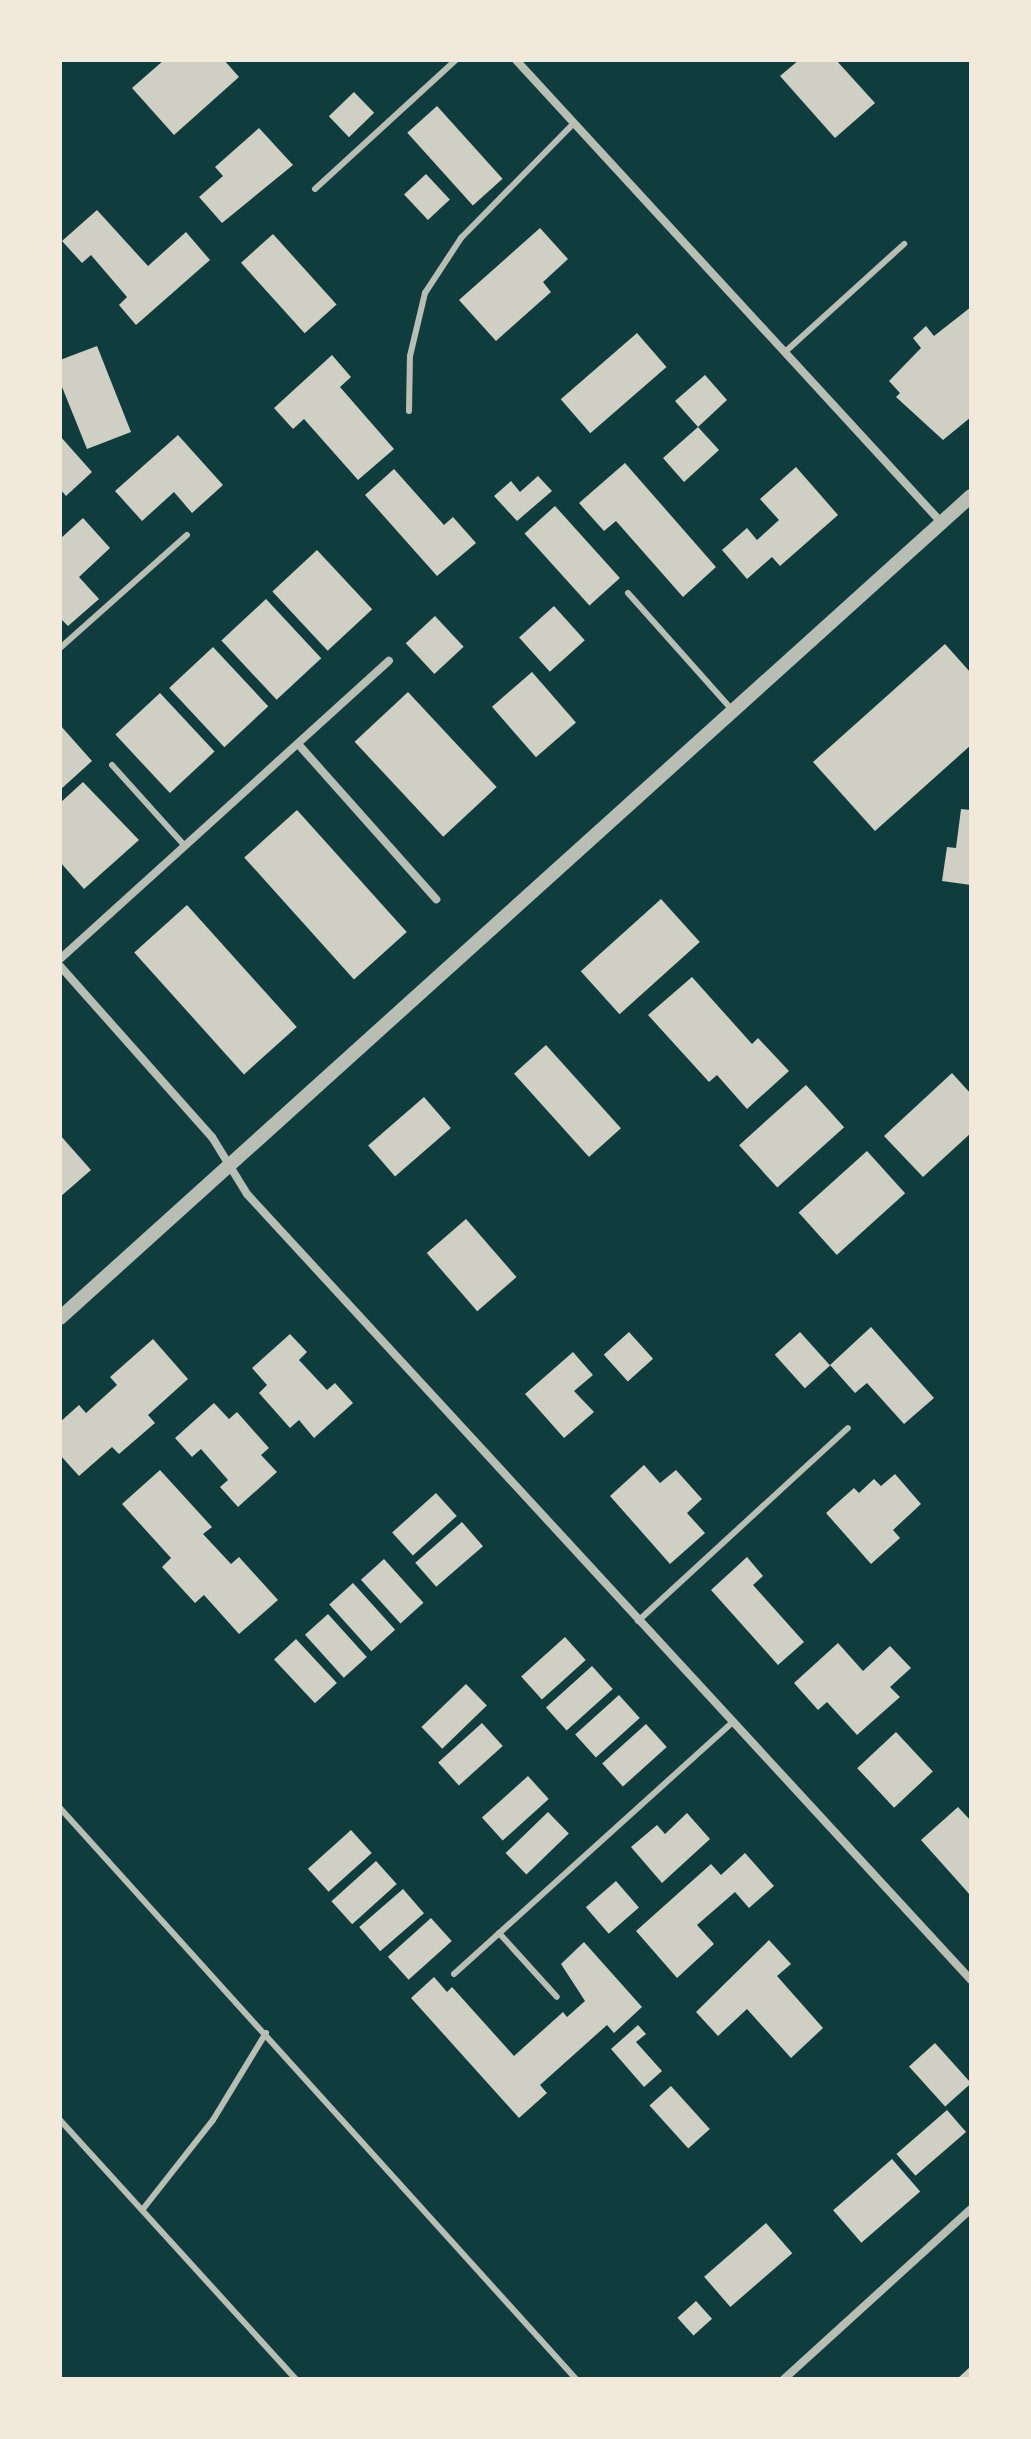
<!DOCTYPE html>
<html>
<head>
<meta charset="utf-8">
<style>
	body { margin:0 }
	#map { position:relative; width:1031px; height:2439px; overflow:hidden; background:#0f3d3e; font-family:Karla,sans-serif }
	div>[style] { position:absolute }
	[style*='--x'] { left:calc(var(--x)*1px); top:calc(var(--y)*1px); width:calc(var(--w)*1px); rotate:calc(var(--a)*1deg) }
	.building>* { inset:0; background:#cfcfc3; transform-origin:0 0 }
	.service>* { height:6px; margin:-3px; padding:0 3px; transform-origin:3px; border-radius:3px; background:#b8beb3 }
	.minor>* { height:8px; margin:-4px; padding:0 4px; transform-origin:4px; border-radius:4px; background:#b8beb3 }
	.tertiary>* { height:14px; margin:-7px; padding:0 7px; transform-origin:7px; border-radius:7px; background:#b8beb3 }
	span { translate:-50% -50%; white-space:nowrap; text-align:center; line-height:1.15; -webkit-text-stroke:8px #f1e9da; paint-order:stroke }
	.frame { position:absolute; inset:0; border:62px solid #f1e9da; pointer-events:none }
</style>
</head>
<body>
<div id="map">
	<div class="building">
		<div style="clip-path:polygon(164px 60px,224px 60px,239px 77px,174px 135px,132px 88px)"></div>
		<div style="clip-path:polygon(799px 60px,836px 60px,875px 103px,835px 138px,780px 76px)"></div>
		<div style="left:354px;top:92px;width:29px;height:35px;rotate:46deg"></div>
		<div style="left:437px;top:106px;width:98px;height:40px;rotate:48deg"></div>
		<div style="clip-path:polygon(259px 128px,293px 165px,222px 223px,199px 197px,223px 176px,215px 167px)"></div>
		<div style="left:426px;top:174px;width:35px;height:30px;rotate:47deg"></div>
		<div style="clip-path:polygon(97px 210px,148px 266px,186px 232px,210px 260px,136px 325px,119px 305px,127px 297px,91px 255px,82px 263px,62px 241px)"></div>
		<div style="clip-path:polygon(540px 228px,568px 259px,543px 282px,551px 292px,496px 341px,459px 300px)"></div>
		<div style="left:273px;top:234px;width:95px;height:43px;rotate:48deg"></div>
		<div style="clip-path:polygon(971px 307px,971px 417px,943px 440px,896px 397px,900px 393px,889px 381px,921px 348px,913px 338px,926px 326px,934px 336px)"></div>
		<div style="left:637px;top:333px;width:45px;height:101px;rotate:49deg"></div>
		<div style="clip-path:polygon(97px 346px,131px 432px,87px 449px,60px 382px,60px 360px)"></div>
		<div style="clip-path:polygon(332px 355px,351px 377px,340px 387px,394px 449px,358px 480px,304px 419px,293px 429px,274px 408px)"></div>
		<div style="clip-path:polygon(705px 375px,727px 400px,698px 427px,719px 450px,684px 482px,663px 458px,698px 427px,675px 401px)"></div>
		<div style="clip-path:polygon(178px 435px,223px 485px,192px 513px,174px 492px,142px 521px,115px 491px)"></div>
		<div style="clip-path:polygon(60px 436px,92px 472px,66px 496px,60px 489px)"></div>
		<div style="clip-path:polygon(625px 463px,716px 567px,683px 597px,616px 521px,604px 531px,579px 503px)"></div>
		<div style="clip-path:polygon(796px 467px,838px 515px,780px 566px,772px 557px,747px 579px,722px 550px,747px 528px,757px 540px,779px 520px,760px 499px)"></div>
		<div style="clip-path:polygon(394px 469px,444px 525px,453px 517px,476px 543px,437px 576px,365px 495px)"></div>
		<div style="clip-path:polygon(538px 476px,552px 491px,517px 521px,494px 496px,511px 481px,520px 492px)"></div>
		<div style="left:555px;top:506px;width:97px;height:41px;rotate:48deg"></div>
		<div style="clip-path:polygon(83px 518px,110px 548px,79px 577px,99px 599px,68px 626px,60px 618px,60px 539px)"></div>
		<div style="left:317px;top:550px;width:81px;height:61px;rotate:47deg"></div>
		<div style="left:266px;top:599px;width:81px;height:61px;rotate:47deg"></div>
		<div style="left:554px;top:606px;width:46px;height:47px;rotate:48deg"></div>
		<div style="left:435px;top:616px;width:42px;height:40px;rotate:47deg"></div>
		<div style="clip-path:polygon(945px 644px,971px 673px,971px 745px,875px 831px,813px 762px)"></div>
		<div style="left:213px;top:647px;width:81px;height:60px;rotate:47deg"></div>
		<div style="left:532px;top:672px;width:67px;height:53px;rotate:49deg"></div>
		<div style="left:408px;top:692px;width:130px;height:73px;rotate:47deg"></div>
		<div style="left:160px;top:693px;width:80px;height:61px;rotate:47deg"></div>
		<div style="clip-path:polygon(60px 725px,92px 761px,60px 790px)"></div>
		<div style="clip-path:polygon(83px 782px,139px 840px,84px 889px,60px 862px,60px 803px)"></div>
		<div style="clip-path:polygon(961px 809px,971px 810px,971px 885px,942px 881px,947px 847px,956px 848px)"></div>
		<div style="left:297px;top:810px;width:164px;height:71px;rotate:48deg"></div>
		<div style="left:661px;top:899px;width:58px;height:108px;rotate:48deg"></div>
		<div style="left:187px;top:905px;width:164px;height:71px;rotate:48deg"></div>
		<div style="clip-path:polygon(692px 977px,752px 1044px,758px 1038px,789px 1071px,747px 1109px,717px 1075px,709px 1082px,648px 1015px)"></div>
		<div style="left:546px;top:1045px;width:112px;height:43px;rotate:48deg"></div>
		<div style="clip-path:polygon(952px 1073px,971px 1094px,971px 1133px,923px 1177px,884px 1136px)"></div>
		<div style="left:806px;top:1085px;width:57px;height:90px;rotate:48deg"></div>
		<div style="left:424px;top:1097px;width:41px;height:74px;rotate:49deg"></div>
		<div style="clip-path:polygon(60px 1135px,91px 1170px,60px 1197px)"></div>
		<div style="left:867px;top:1151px;width:57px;height:92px;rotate:48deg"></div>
		<div style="left:466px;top:1219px;width:77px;height:52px;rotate:49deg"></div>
		<div style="clip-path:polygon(871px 1327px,934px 1398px,904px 1424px,867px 1383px,855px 1393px,830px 1365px)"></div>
		<div style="left:629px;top:1332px;width:36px;height:34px;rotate:48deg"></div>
		<div style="left:800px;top:1332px;width:45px;height:34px;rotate:48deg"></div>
		<div style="clip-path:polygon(290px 1334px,307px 1352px,299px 1360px,327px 1390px,335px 1383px,353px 1403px,314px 1438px,299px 1420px,290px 1428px,259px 1393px,267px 1385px,252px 1368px)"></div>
		<div style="clip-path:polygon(153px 1339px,188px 1379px,148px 1415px,155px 1423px,119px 1454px,112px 1447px,79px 1476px,60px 1455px,60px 1422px,79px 1405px,86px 1413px,117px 1385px,110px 1377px)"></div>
		<div style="clip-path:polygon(573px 1352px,593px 1375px,574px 1391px,594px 1412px,564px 1438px,525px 1394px)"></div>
		<div style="clip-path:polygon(214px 1403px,229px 1419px,237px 1412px,269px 1448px,261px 1455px,277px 1472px,238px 1507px,220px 1487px,228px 1480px,201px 1449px,192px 1457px,175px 1438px)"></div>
		<div style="clip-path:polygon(644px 1465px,660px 1483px,676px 1470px,702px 1499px,687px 1513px,705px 1533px,670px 1564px,610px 1496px)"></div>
		<div style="clip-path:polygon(160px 1470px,212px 1527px,203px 1534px,231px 1564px,239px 1557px,278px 1600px,239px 1634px,204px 1595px,195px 1603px,162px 1567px,171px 1558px,122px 1504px)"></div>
		<div style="clip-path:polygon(895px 1474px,921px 1504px,893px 1530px,900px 1538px,871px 1564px,826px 1513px,854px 1488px,859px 1493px,874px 1479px,881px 1486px)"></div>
		<div style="left:436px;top:1493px;width:31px;height:59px;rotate:48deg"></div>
		<div style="left:462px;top:1522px;width:32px;height:62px;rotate:49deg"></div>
		<div style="clip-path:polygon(747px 1557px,763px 1576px,753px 1585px,804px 1642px,778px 1665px,711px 1590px)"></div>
		<div style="left:384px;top:1559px;width:59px;height:31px;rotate:48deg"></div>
		<div style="left:353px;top:1583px;width:63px;height:32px;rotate:48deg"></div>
		<div style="left:328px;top:1614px;width:58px;height:31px;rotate:48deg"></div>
		<div style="left:565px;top:1637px;width:31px;height:59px;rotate:48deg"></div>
		<div style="left:296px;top:1639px;width:60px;height:30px;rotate:47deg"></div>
		<div style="clip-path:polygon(838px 1643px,863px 1671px,890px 1646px,911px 1668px,890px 1687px,900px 1697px,857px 1735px,827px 1702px,818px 1710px,794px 1683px)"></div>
		<div style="left:592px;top:1666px;width:31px;height:62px;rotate:48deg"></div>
		<div style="left:466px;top:1684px;width:30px;height:62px;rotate:46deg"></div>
		<div style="left:619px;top:1695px;width:31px;height:59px;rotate:48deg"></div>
		<div style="left:482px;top:1723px;width:31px;height:59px;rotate:48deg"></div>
		<div style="left:646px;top:1724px;width:31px;height:59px;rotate:48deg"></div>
		<div style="left:896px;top:1732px;width:54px;height:53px;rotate:47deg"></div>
		<div style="left:528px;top:1776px;width:31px;height:62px;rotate:48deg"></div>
		<div style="clip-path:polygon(958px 1807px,971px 1821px,971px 1896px,921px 1840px)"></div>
		<div style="left:548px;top:1812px;width:30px;height:59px;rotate:46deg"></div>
		<div style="clip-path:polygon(687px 1813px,710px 1839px,662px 1883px,631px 1847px,657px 1825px,665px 1834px)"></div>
		<div style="left:351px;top:1830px;width:31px;height:58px;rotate:48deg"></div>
		<div style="clip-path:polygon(745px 1853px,774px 1886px,749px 1908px,735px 1892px,697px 1925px,714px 1944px,677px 1978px,636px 1931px,711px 1864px,721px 1875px)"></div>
		<div style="left:376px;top:1861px;width:31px;height:60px;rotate:48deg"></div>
		<div style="left:616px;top:1881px;width:35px;height:40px;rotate:49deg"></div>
		<div style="left:403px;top:1889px;width:32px;height:58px;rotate:49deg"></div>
		<div style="left:431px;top:1918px;width:31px;height:58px;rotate:48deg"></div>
		<div style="clip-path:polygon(769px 1940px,791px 1964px,777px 1976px,823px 2028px,791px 2058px,747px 2009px,718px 2036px,696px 2012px)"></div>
		<div style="clip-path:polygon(584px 1942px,642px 2007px,614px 2033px,607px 2025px,540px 2085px,547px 2093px,519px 2118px,411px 1998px,434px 1977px,447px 1992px,452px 1987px,514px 2056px,563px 2012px,567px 2017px,585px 2001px,561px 1964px)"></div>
		<div style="clip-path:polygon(638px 2025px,646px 2034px,636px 2042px,662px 2071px,644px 2087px,611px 2049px)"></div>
		<div style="left:935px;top:2043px;width:54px;height:35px;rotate:48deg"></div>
		<div style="left:671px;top:2086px;width:58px;height:29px;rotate:48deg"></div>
		<div style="left:947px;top:2110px;width:29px;height:67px;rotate:49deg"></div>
		<div style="left:892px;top:2159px;width:43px;height:78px;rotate:49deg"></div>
		<div style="left:766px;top:2223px;width:40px;height:82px;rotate:49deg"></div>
		<div style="left:696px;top:2301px;width:24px;height:25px;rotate:48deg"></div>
		<div style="clip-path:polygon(971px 2366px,971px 2379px,957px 2379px)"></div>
	</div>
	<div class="service">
		<div style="--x:315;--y:189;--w:191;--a:-42.5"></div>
		<div style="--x:785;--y:352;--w:161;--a:-42.2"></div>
		<div style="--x:409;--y:411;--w:55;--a:-89"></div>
		<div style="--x:410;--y:356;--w:65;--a:-76.6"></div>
		<div style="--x:425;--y:293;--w:66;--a:-56.8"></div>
		<div style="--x:461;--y:238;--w:160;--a:-45.5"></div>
		<div style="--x:628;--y:593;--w:158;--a:48.3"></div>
		<div style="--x:60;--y:648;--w:170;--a:-41.7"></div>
		<div style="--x:112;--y:765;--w:109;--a:48"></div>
		<div style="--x:638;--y:1621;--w:285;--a:-42.6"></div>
		<div style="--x:60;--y:1808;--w:770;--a:47.9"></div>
		<div style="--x:499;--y:1933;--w:86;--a:47.8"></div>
		<div style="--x:454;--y:1974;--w:375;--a:-42.1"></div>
		<div style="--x:60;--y:2120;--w:350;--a:47.7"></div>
		<div style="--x:143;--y:2209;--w:113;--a:-51.8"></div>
		<div style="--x:213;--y:2120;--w:102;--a:-58.7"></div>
	</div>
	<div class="minor">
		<div style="--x:516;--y:60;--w:628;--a:47.39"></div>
		<div style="--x:298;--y:744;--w:208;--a:48.3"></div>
		<div style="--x:60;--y:959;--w:444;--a:-42.2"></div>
		<div style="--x:60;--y:966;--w:229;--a:48.4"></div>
		<div style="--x:212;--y:1137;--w:67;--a:58.4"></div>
		<div style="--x:247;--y:1194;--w:1069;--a:47.35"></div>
		<div style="--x:784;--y:2379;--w:253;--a:-42.3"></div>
	</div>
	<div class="tertiary">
		<div style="--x:60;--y:1318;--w:1227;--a:-42.06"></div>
	</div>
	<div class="frame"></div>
</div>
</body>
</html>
